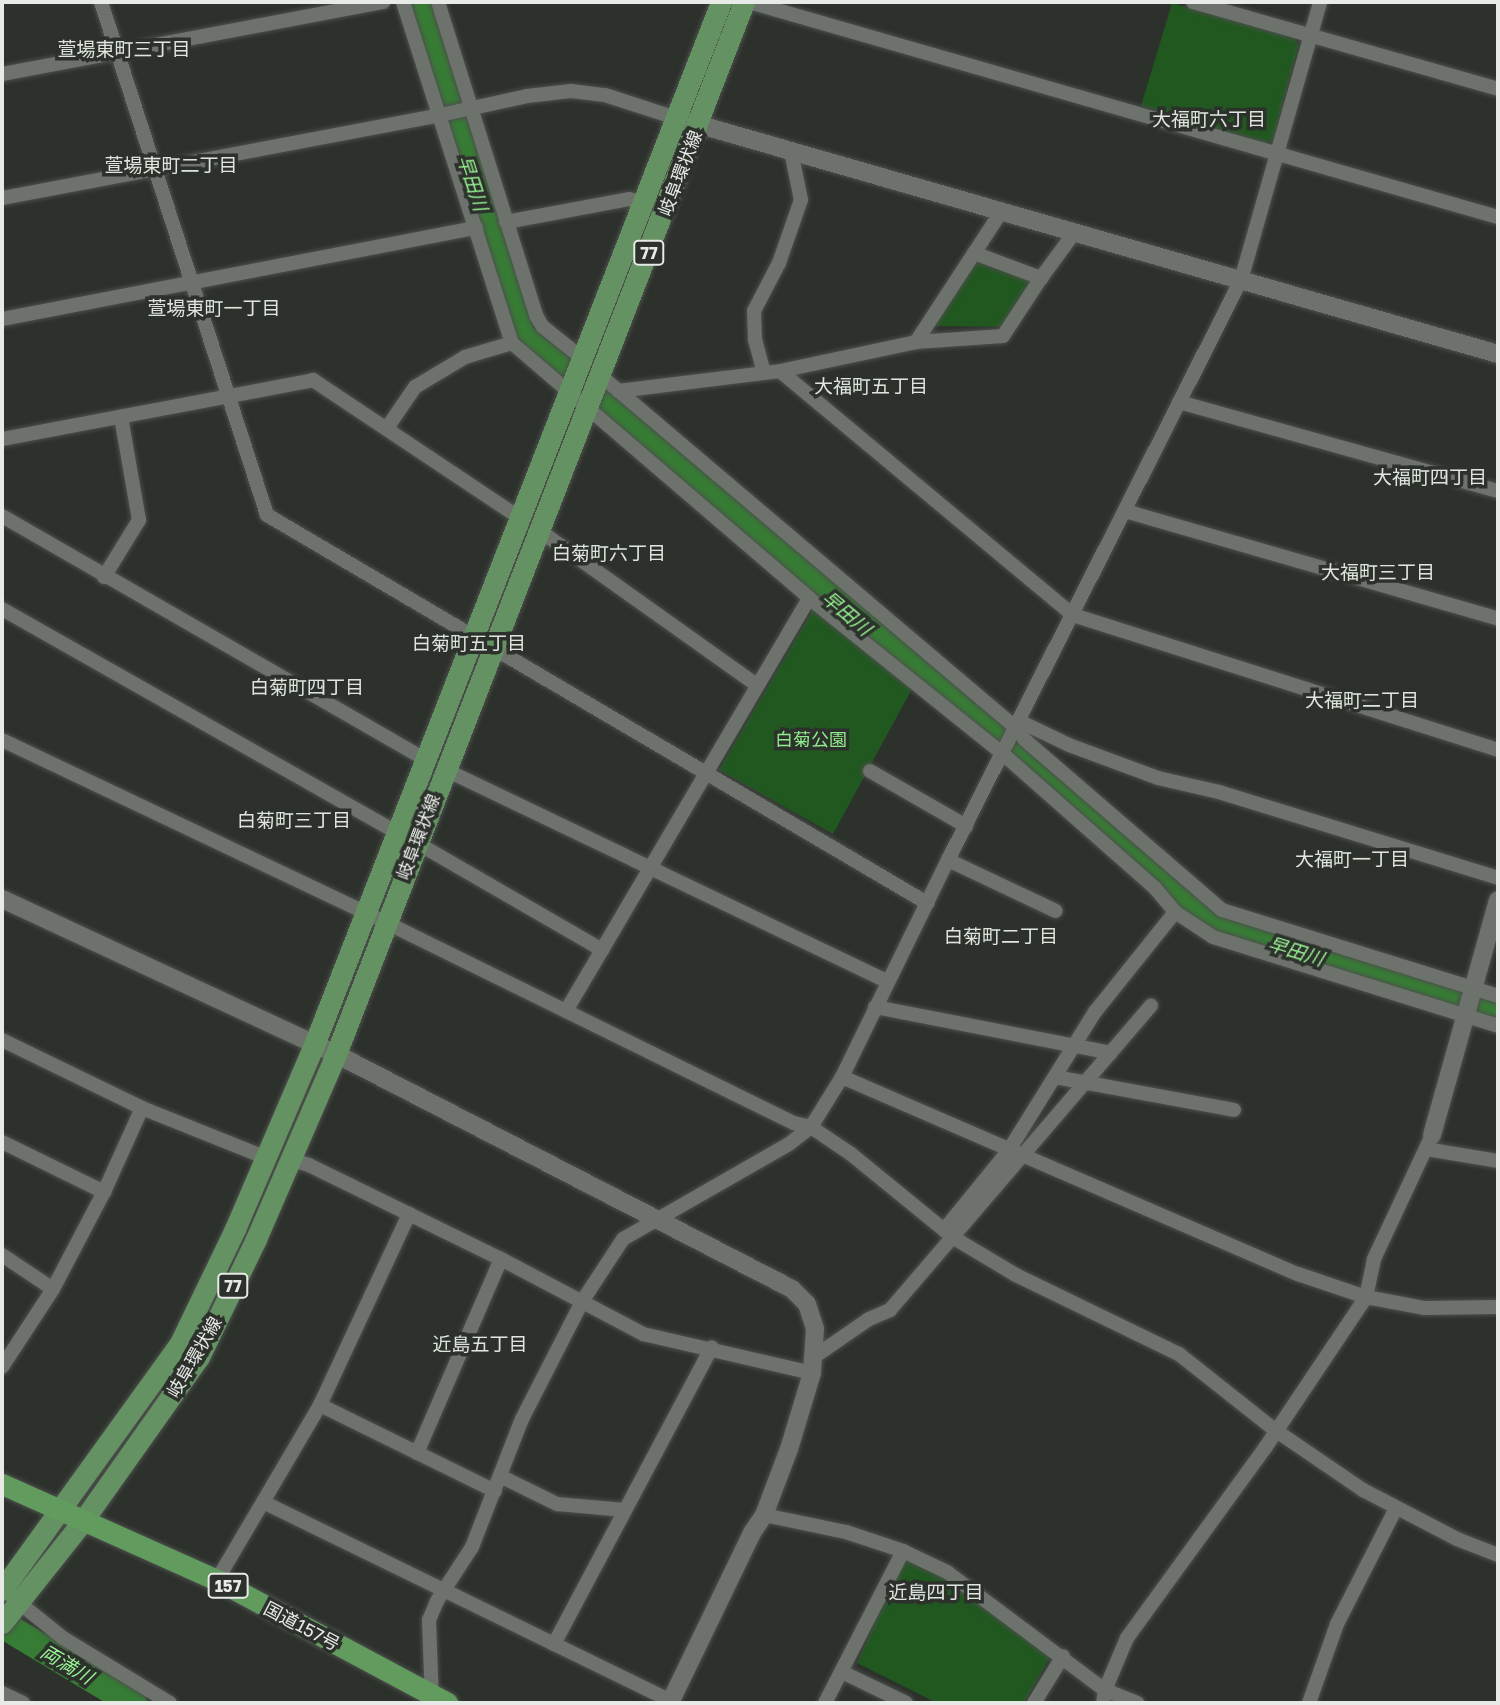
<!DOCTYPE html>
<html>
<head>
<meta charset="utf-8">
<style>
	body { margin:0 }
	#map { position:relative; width:1500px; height:1705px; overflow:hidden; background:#2d312c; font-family:"Golos Text","Noto Sans JP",sans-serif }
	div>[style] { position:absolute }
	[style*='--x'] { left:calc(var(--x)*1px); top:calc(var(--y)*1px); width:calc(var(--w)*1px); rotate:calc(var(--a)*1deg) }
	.green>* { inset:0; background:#215820 }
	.river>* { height:28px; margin:-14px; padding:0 14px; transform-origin:14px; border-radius:14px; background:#377c35 }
	.roads { filter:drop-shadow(0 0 2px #4c4f4c) drop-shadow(0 0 2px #4c4f4c) }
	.minor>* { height:14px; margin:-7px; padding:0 7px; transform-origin:7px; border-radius:7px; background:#6d726c }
	.tertiary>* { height:18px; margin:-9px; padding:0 9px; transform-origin:9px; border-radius:9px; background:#6d726c }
	.primary>* { height:21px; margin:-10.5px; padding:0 10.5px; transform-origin:10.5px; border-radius:10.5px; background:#649262 }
	.trunk>* { height:21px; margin:-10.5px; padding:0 10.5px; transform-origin:10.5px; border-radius:10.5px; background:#619c5e }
	span { translate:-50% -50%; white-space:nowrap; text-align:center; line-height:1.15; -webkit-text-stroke:7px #2d312c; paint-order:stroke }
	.shield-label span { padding:2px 5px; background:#2d312c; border:2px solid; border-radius:5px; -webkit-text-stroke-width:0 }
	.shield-label { font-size:16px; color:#e7eae7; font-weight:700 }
	.street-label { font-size:18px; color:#e7eae7 }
	.park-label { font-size:18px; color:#8fea8b }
	.neighbourhood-label { font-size:19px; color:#dfe5de }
	.water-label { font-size:19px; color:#97f293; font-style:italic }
	.frame { position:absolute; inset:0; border:4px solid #e7eae7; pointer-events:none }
</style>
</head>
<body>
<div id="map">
	<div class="green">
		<div style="clip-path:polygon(1172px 3px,1295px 39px,1299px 45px,1273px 140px,1266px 144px,1141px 106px)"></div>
		<div style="clip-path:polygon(976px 253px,1044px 274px,1007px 327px,933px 326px)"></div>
		<div style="clip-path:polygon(814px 608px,913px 687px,833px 834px,719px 770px)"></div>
		<div style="clip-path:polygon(905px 1556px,943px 1575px,1050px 1657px,1024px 1703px,937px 1703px,857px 1663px)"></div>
	</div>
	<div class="river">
		<div style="--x:416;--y:2;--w:350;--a:72.5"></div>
		<div style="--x:521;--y:336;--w:145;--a:39.4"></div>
		<div style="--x:633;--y:428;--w:752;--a:40.58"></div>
		<div style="--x:1204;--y:917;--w:38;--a:25"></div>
		<div style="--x:1238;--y:933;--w:272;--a:17.3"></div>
		<div style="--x:2;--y:1624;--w:153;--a:31.1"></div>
	</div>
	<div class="roads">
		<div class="minor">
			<div style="--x:101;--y:2;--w:539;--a:72.07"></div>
			<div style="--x:267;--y:515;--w:766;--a:30.45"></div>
			<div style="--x:403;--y:2;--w:358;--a:72.3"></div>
			<div style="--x:512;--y:343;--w:391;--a:40.6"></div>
			<div style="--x:809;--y:598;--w:249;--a:38.8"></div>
			<div style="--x:1003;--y:754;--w:203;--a:41.4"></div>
			<div style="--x:1155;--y:888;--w:31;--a:50"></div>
			<div style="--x:1175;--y:912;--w:45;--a:33.3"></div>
			<div style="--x:1213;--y:937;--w:299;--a:17.3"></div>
			<div style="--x:438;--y:2;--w:330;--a:72.6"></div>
			<div style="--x:537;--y:317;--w:10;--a:61"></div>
			<div style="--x:542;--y:326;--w:53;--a:38.8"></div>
			<div style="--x:749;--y:2;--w:779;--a:16.02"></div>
			<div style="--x:1193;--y:2;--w:317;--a:15.9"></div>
			<div style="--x:2;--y:74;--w:388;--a:-10.7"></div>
			<div style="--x:2;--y:198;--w:446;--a:-10.7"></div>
			<div style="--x:440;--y:115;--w:89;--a:-12.3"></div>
			<div style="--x:527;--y:96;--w:44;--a:-6.5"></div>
			<div style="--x:571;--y:91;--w:34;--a:7"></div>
			<div style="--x:605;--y:95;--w:75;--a:17.9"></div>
			<div style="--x:506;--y:222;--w:125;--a:-10.6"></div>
			<div style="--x:629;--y:199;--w:16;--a:15"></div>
			<div style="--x:974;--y:253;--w:72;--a:20.5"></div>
			<div style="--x:1041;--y:278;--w:56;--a:-53.7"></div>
			<div style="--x:2;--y:319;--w:483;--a:-10.9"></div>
			<div style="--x:916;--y:342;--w:87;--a:-3.9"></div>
			<div style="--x:1003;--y:336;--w:69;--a:-56.8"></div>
			<div style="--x:780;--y:371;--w:139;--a:-12"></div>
			<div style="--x:916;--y:342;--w:155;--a:-56.8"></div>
			<div style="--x:764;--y:373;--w:34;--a:-105"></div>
			<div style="--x:755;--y:340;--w:29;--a:-92"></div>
			<div style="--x:754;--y:311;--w:54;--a:-62.5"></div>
			<div style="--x:779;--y:263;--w:67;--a:-70.8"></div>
			<div style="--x:801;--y:200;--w:50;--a:-101.5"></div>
			<div style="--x:601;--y:376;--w:544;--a:40.3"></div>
			<div style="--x:1016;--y:728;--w:15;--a:53"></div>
			<div style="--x:1025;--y:740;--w:260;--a:40.8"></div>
			<div style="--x:1222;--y:910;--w:289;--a:17.3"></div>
			<div style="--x:618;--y:391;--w:163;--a:-7"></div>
			<div style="--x:780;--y:371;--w:381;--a:39.8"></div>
			<div style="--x:1073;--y:615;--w:446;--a:17.6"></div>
			<div style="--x:1179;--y:402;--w:331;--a:15.6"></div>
			<div style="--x:387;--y:428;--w:50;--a:-55.7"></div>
			<div style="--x:415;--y:387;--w:58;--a:-31"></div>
			<div style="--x:465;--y:357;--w:49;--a:-16.6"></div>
			<div style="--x:2;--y:439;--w:317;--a:-10.7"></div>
			<div style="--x:313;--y:380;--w:249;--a:33.7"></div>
			<div style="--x:1125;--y:511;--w:388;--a:16.1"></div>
			<div style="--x:2;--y:516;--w:489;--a:29.9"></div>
			<div style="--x:540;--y:531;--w:266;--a:35.4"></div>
			<div style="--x:104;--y:577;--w:67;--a:-58.4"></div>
			<div style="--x:139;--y:520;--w:105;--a:-99.9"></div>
			<div style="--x:2;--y:609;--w:453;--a:29.5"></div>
			<div style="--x:1019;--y:721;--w:55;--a:25.6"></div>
			<div style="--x:1069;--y:745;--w:95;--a:20.3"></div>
			<div style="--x:1158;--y:778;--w:63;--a:12.9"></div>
			<div style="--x:1219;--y:792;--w:292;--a:17.1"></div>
			<div style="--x:2;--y:740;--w:424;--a:25.4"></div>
			<div style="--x:385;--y:922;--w:456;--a:26.2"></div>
			<div style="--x:794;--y:1123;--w:17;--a:13"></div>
			<div style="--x:811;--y:1127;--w:48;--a:34"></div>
			<div style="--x:851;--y:1154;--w:133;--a:39.2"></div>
			<div style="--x:954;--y:1238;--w:72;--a:30.8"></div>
			<div style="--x:1016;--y:1275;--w:181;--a:25.9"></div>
			<div style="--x:1179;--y:1354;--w:122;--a:38.4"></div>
			<div style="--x:1275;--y:1430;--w:107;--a:34.3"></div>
			<div style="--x:1363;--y:1490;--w:106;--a:27.5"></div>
			<div style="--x:1457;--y:1539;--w:44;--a:21.3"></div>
			<div style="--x:444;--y:769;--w:491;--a:25.6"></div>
			<div style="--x:870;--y:771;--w:111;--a:29.8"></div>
			<div style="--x:417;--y:843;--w:214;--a:30"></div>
			<div style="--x:948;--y:860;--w:119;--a:25.3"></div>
			<div style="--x:875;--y:1007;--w:240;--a:11"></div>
			<div style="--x:566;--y:1011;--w:479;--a:-59.5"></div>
			<div style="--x:2;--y:1040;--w:156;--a:25.9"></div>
			<div style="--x:142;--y:1108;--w:135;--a:21.8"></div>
			<div style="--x:842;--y:1077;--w:497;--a:23.4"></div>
			<div style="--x:1298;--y:1274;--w:72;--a:18.7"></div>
			<div style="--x:1366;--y:1297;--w:60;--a:10.6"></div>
			<div style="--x:1425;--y:1308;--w:73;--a:-0.8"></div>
			<div style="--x:1055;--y:1077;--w:182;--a:10.4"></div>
			<div style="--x:2;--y:1142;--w:114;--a:26.1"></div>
			<div style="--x:1426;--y:1149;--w:73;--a:9.5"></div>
			<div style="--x:292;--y:1160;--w:18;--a:16"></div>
			<div style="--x:309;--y:1165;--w:214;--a:26.1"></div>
			<div style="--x:501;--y:1259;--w:161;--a:27.8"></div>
			<div style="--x:643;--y:1334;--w:173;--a:13"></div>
			<div style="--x:944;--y:1230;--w:103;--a:-50.9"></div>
			<div style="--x:1009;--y:1150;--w:163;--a:-58.1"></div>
			<div style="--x:1095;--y:1012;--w:128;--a:-51.3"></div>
			<div style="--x:2;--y:1255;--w:61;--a:33.7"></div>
			<div style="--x:811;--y:1359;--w:70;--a:-34.6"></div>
			<div style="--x:869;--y:1319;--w:23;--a:-23"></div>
			<div style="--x:890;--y:1310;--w:401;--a:-49.4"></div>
			<div style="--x:2;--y:1367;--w:93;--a:-56.8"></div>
			<div style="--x:53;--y:1289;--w:110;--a:-62.3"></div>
			<div style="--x:104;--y:1192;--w:92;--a:-65.7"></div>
			<div style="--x:320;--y:1405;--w:195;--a:26.2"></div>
			<div style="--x:417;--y:1453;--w:211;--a:-66.6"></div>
			<div style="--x:500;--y:1476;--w:64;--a:26.2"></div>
			<div style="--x:557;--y:1504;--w:68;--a:5"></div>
			<div style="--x:263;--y:1502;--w:454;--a:26"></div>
			<div style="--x:764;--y:1515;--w:84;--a:11.7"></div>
			<div style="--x:846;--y:1532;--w:60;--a:18.4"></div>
			<div style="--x:903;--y:1551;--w:49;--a:25.5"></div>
			<div style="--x:947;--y:1572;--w:197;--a:36.8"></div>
			<div style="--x:1105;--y:1690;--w:35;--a:22"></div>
			<div style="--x:217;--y:1580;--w:203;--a:-59.5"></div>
			<div style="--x:320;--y:1405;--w:211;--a:-65"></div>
			<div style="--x:12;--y:1597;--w:65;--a:38.8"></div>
			<div style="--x:63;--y:1638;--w:125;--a:31.3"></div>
			<div style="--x:554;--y:1644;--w:336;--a:-62"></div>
			<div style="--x:842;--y:1672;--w:71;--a:25.8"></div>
			<div style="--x:2;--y:1693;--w:23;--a:25"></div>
			<div style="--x:432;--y:1702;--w:82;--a:-92.1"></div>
			<div style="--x:429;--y:1620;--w:21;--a:-67"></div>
			<div style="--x:437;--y:1601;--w:64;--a:-57.1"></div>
			<div style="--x:472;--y:1547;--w:137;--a:-68.7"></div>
			<div style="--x:522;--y:1419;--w:134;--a:-62.9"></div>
			<div style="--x:583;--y:1300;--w:73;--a:-56.7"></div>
			<div style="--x:623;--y:1239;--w:191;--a:-29.8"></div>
			<div style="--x:789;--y:1144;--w:28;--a:-38"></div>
			<div style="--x:811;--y:1127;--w:59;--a:-58.2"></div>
			<div style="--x:842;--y:1077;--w:242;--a:-64"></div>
			<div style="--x:948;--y:860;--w:650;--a:-63.2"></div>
			<div style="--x:1241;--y:280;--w:289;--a:-74.1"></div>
			<div style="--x:825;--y:1703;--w:171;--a:-62.8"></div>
			<div style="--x:1034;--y:1703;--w:55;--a:-58.3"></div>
			<div style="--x:1103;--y:1703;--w:13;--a:-81"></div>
			<div style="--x:1105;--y:1690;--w:56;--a:-67.1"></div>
			<div style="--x:1127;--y:1638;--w:235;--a:-54"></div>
			<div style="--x:1265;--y:1448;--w:182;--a:-56.2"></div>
			<div style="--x:1366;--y:1297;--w:39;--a:-78"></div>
			<div style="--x:1374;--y:1259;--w:137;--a:-64.9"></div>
			<div style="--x:1309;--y:1703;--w:84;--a:-70.5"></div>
			<div style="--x:1337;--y:1624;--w:130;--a:-63"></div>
		</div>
		<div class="tertiary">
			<div style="--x:676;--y:118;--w:855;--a:16.02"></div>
			<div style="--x:2;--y:899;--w:368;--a:24.9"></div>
			<div style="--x:336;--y:1054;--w:513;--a:27.26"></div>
			<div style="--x:792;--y:1289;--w:21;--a:45"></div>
			<div style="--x:807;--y:1304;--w:26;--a:72"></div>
			<div style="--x:815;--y:1329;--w:44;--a:93.9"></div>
			<div style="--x:812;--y:1373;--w:79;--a:106.8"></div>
			<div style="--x:789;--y:1449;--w:71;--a:110.7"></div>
			<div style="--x:764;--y:1515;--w:22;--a:124"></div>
			<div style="--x:752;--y:1533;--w:189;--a:115.8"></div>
			<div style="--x:1432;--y:1135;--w:244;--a:-74.3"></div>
		</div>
		<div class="primary">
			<div style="--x:2;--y:1590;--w:302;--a:-54.2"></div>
			<div style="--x:179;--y:1345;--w:129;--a:-64.2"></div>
			<div style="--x:235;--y:1229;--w:200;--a:-66.8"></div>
			<div style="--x:314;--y:1045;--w:1120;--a:-68.68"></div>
			<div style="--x:2;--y:1623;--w:129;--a:-51.6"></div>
			<div style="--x:82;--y:1522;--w:202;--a:-54.7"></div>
			<div style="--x:199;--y:1357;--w:131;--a:-64.2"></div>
			<div style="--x:256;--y:1239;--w:202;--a:-66.6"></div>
			<div style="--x:336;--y:1054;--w:1128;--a:-68.8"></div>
		</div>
		<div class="trunk">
			<div style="--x:2;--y:1484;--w:235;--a:24.1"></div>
			<div style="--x:217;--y:1580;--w:261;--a:28.1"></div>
		</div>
	</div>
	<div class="shield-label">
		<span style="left:649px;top:253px">77</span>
		<span style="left:233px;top:1286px">77</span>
		<span style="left:228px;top:1586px">157</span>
	</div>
	<div class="street-label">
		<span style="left:680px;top:173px;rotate:-69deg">岐阜環状線</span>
		<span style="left:418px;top:837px;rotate:-69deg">岐阜環状線</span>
		<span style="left:194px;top:1357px;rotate:-60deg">岐阜環状線</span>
		<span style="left:302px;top:1626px;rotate:28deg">国道157号</span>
	</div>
	<div class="park-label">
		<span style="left:811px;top:739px">白菊公園</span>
	</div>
	<div class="neighbourhood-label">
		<span style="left:124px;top:49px">萱場東町三丁目</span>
		<span style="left:1209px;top:119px">大福町六丁目</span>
		<span style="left:171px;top:165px">萱場東町二丁目</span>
		<span style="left:214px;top:308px">萱場東町一丁目</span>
		<span style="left:871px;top:386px">大福町五丁目</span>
		<span style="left:1430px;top:477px">大福町四丁目</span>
		<span style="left:609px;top:553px">白菊町六丁目</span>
		<span style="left:1378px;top:572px">大福町三丁目</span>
		<span style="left:469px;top:643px">白菊町五丁目</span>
		<span style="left:307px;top:687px">白菊町四丁目</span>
		<span style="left:1362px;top:700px">大福町二丁目</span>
		<span style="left:294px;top:820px">白菊町三丁目</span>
		<span style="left:1352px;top:859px">大福町一丁目</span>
		<span style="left:1001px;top:936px">白菊町二丁目</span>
		<span style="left:480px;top:1344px">近島五丁目</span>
		<span style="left:936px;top:1592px">近島四丁目</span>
	</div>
	<div class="water-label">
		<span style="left:473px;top:183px;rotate:72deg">早田川</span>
		<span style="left:847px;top:613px;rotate:40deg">早田川</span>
		<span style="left:1296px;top:951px;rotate:17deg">早田川</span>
		<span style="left:67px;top:1664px;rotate:31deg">両満川</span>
	</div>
	<div class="frame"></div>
</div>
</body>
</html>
